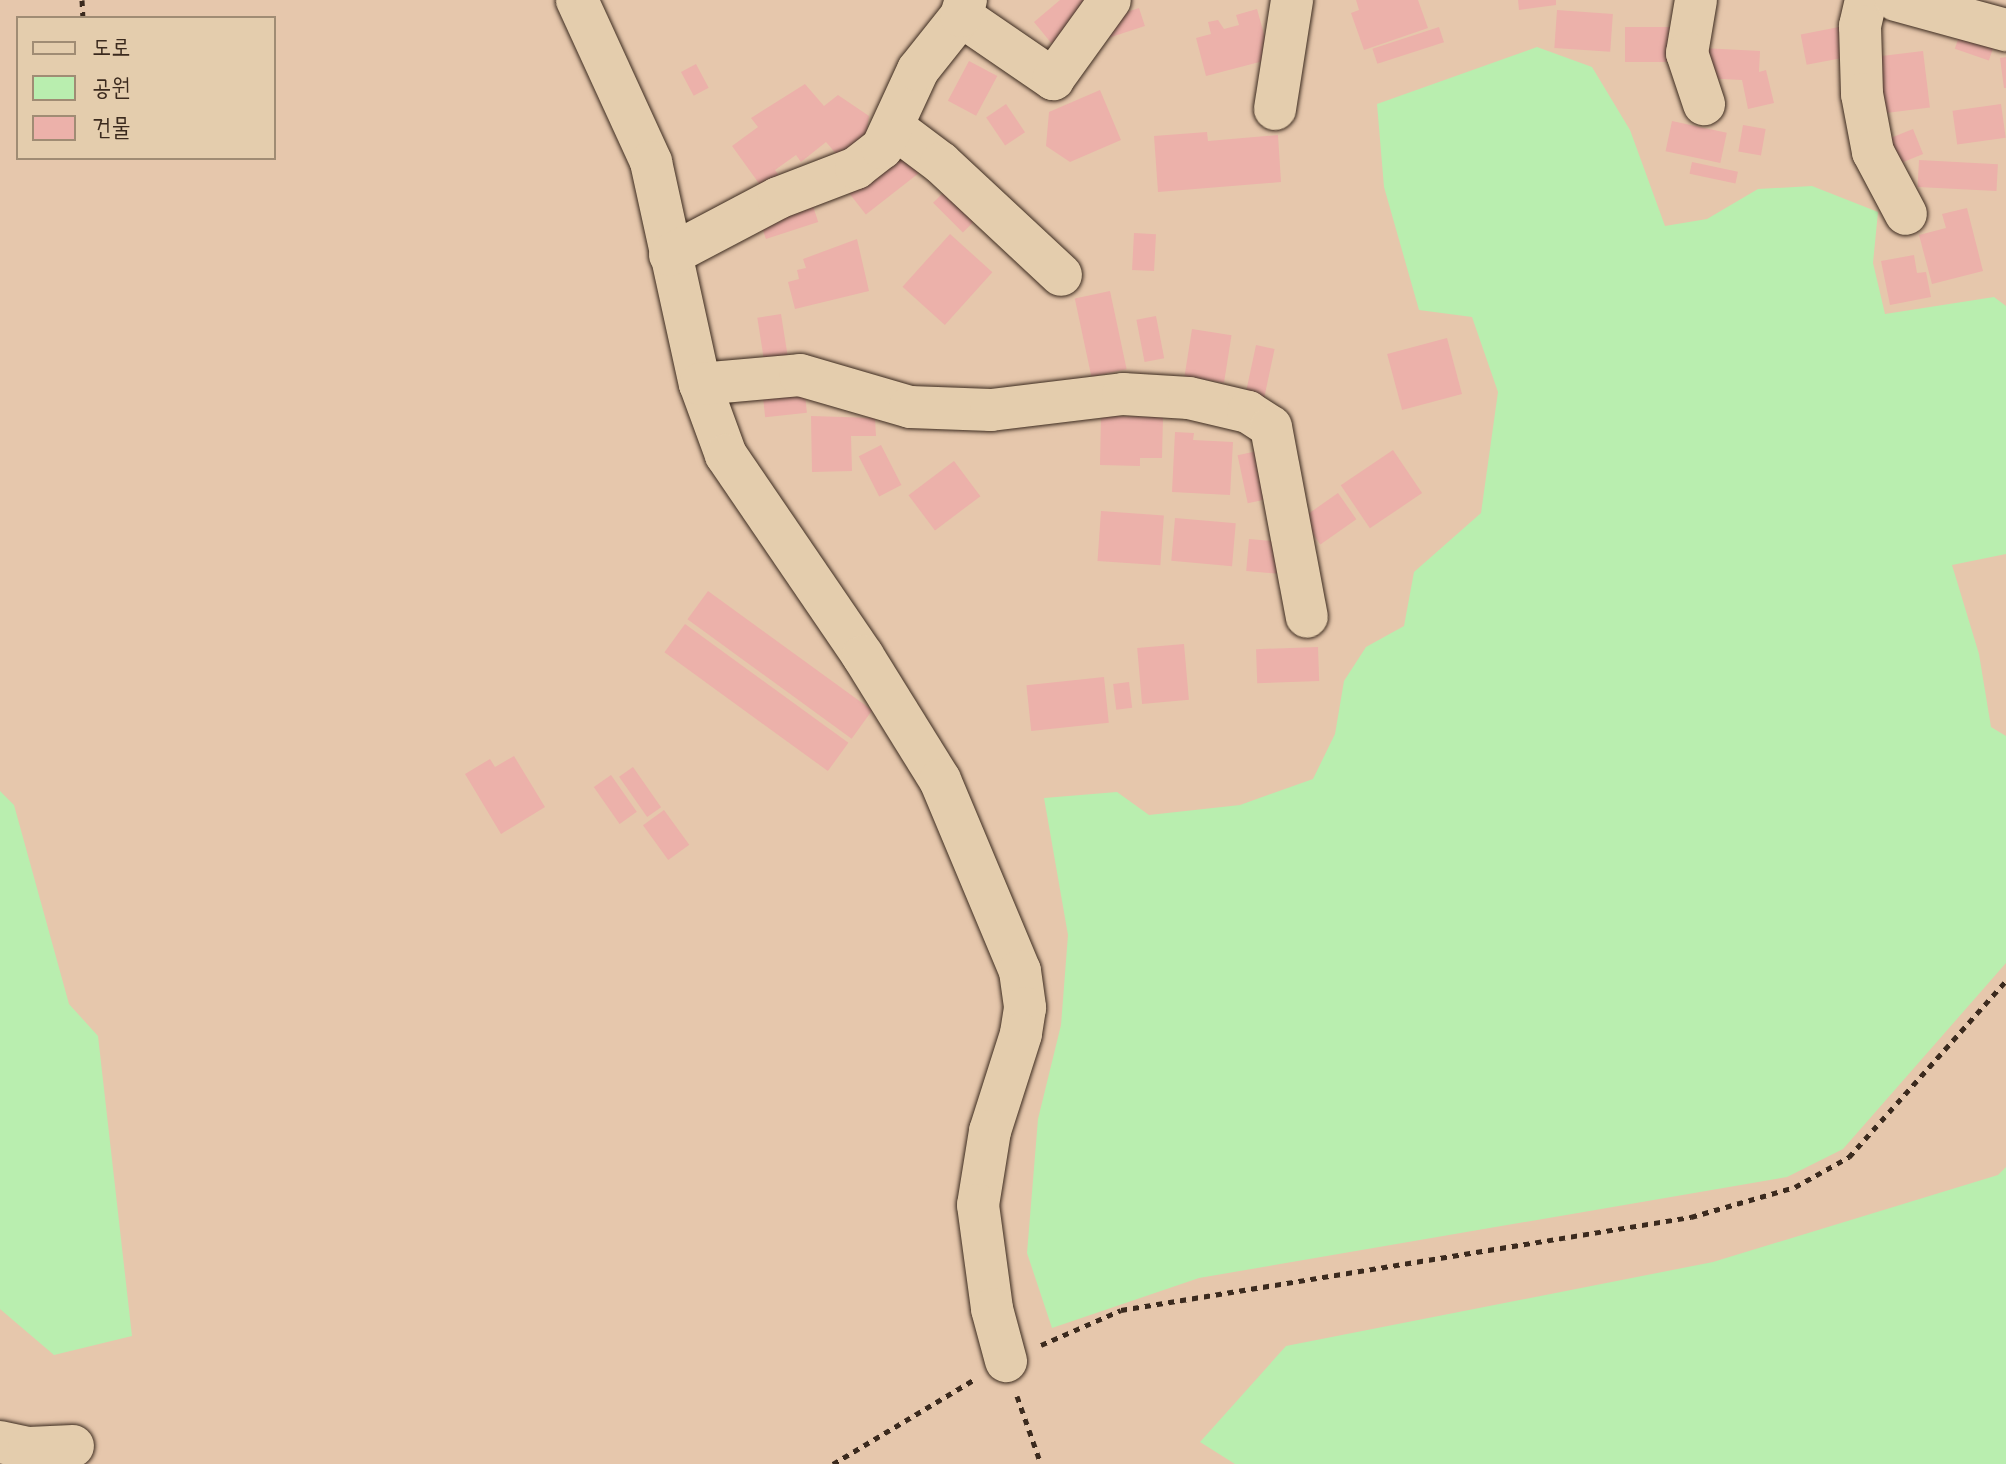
<!DOCTYPE html>
<html>
<head>
<meta charset="utf-8">
<style>
	body { margin:0 }
	#map { position:relative; width:2006px; height:1464px; overflow:hidden; background:#e6c7ac; font-family:Kalam,"Poor Story",sans-serif }
	div>[style] { position:absolute }
	[style*='--x'] { left:calc(var(--x)*1px); top:calc(var(--y)*1px); width:calc(var(--w)*1px); rotate:calc(var(--a)*1deg) }
	.green>* { inset:0; background:#b9eeaf }
	.building>* { inset:0; background:#ecb1aa; transform-origin:0 0 }
	.path>* { height:5px; margin-top:-2.5px; transform-origin:0; background:repeating-linear-gradient(90deg,#3b2a1e 0 6px,transparent 0 12px) }
	.roads { filter:drop-shadow(0 0 2px #3b2a1e) drop-shadow(0 0 2px #3b2a1e) }
	.minor>* { height:42px; margin:-21px; padding:0 21px; transform-origin:21px; border-radius:21px; background:#e4cdad }
	span { translate:-50% -50%; white-space:nowrap; text-align:center; line-height:1.15; -webkit-text-stroke:8px #e4cdad; paint-order:stroke }
	.legend { position:absolute; left:16px; top:16px; width:260px; height:144px; box-sizing:border-box; background:#e4cdad; border:2px solid #a08c74; margin:0; padding:10px 14px; list-style:none; font-size:24px; color:#3b2a1e }
	.legend li { display:flex; align-items:center; gap:16px; height:40px }
	.legend b { width:40px; border:2px solid #a08c74 }
</style>
</head>
<body>
<div id="map">
	<div class="green">
		<div style="clip-path:polygon(1537px 47px,1592px 67px,1630px 130px,1665px 226px,1707px 219px,1758px 189px,1812px 186px,1878px 212px,1873px 263px,1885px 314px,1994px 297px,2006px 306px,2006px 554px,1952px 565px,1979px 654px,1991px 727px,2006px 736px,2006px 963px,1843px 1149px,1787px 1177px,1199px 1278px,1052px 1328px,1027px 1253px,1038px 1119px,1061px 1025px,1068px 935px,1044px 798px,1117px 792px,1149px 815px,1240px 805px,1313px 779px,1335px 734px,1344px 681px,1366px 647px,1404px 626px,1414px 572px,1481px 513px,1498px 392px,1472px 317px,1419px 310px,1384px 187px,1377px 104px)"></div>
		<div style="clip-path:polygon(0 791px,14px 805px,69px 1004px,98px 1036px,132px 1336px,54px 1355px,0 1309px)"></div>
		<div style="clip-path:polygon(2006px 1167px,2006px 1464px,1235px 1464px,1200px 1442px,1286px 1346px,1713px 1262px,1998px 1175px)"></div>
	</div>
	<div class="building">
		<div style="clip-path:polygon(1060px 0,1085px 0,1052px 44px,1034px 22px)"></div>
		<div style="clip-path:polygon(1356px 0,1418px 0,1428px 28px,1364px 50px,1351px 13px,1359px 10px)"></div>
		<div style="clip-path:polygon(1518px 0,1556px 0,1556px 5px,1519px 10px)"></div>
		<div style="left:1139px;top:8px;width:19px;height:45px;rotate:72deg"></div>
		<div style="clip-path:polygon(1257px 9px,1271px 59px,1206px 76px,1196px 38px,1211px 34px,1208px 22px,1218px 20px,1224px 29px,1239px 25px,1236px 15px)"></div>
		<div style="left:1557px;top:10px;width:56px;height:38px;rotate:4deg"></div>
		<div style="left:1439px;top:27px;width:16px;height:70px;rotate:72deg"></div>
		<div style="left:1625px;top:27px;width:52px;height:35px"></div>
		<div style="left:1839px;top:27px;width:31px;height:39px;rotate:79deg"></div>
		<div style="left:1962px;top:28px;width:36px;height:22px;rotate:19deg"></div>
		<div style="clip-path:polygon(1703px 48px,1760px 51px,1759px 72px,1766px 70px,1774px 103px,1748px 109px,1742px 80px,1701px 78px)"></div>
		<div style="left:1923px;top:51px;width:57px;height:52px;rotate:83deg"></div>
		<div style="clip-path:polygon(2006px 57px,2006px 88px,2004px 88px,2000px 58px)"></div>
		<div style="left:969px;top:61px;width:32px;height:45px;rotate:28deg"></div>
		<div style="left:696px;top:64px;width:27px;height:17px;rotate:62deg"></div>
		<div style="clip-path:polygon(805px 84px,824px 106px,838px 95px,869px 116px,866px 138px,838px 156px,826px 142px,801px 162px,796px 155px,775px 170px,780px 177px,763px 189px,732px 146px,758px 127px,751px 118px)"></div>
		<div style="clip-path:polygon(1100px 90px,1121px 140px,1070px 162px,1046px 146px,1049px 112px)"></div>
		<div style="left:1006px;top:104px;width:34px;height:24px;rotate:56deg"></div>
		<div style="left:2001px;top:104px;width:34px;height:49px;rotate:82deg"></div>
		<div style="left:1672px;top:121px;width:56px;height:31px;rotate:12deg"></div>
		<div style="left:1743px;top:125px;width:23px;height:27px;rotate:10deg"></div>
		<div style="left:1913px;top:129px;width:27px;height:31px;rotate:68deg"></div>
		<div style="clip-path:polygon(1207px 132px,1208px 141px,1278px 135px,1281px 182px,1158px 192px,1154px 136px)"></div>
		<div style="left:903px;top:150px;width:28px;height:69px;rotate:52deg"></div>
		<div style="left:1919px;top:160px;width:79px;height:27px;rotate:3deg"></div>
		<div style="left:1692px;top:162px;width:47px;height:12px;rotate:12deg"></div>
		<div style="left:948px;top:188px;width:42px;height:21px;rotate:45deg"></div>
		<div style="left:812px;top:203px;width:20px;height:55px;rotate:72deg"></div>
		<div style="clip-path:polygon(1967px 208px,1983px 271px,1932px 284px,1919px 235px,1946px 228px,1942px 214px)"></div>
		<div style="left:1134px;top:233px;width:22px;height:37px;rotate:3deg"></div>
		<div style="left:950px;top:234px;width:57px;height:71px;rotate:42deg"></div>
		<div style="clip-path:polygon(857px 239px,869px 291px,795px 309px,788px 282px,799px 279px,797px 270px,806px 268px,803px 259px)"></div>
		<div style="clip-path:polygon(1914px 255px,1917px 273px,1926px 272px,1931px 297px,1890px 305px,1881px 261px)"></div>
		<div style="left:1110px;top:291px;width:80px;height:36px;rotate:78deg"></div>
		<div style="left:781px;top:314px;width:52px;height:24px;rotate:81deg"></div>
		<div style="left:1156px;top:316px;width:43px;height:20px;rotate:79deg"></div>
		<div style="left:1192px;top:329px;width:40px;height:48px;rotate:9deg"></div>
		<div style="left:1447px;top:338px;width:58px;height:62px;rotate:75deg"></div>
		<div style="left:1256px;top:345px;width:19px;height:55px;rotate:12deg"></div>
		<div style="left:804px;top:385px;width:28px;height:42px;rotate:84deg"></div>
		<div style="clip-path:polygon(811px 416px,875px 418px,876px 436px,851px 436px,852px 471px,812px 472px)"></div>
		<div style="clip-path:polygon(1101px 416px,1163px 417px,1162px 458px,1140px 458px,1140px 466px,1100px 465px)"></div>
		<div style="clip-path:polygon(1175px 432px,1194px 433px,1193px 440px,1233px 442px,1230px 495px,1172px 492px)"></div>
		<div style="left:881px;top:445px;width:45px;height:25px;rotate:63deg"></div>
		<div style="left:1262px;top:450px;width:49px;height:25px;rotate:78deg"></div>
		<div style="left:1393px;top:450px;width:52px;height:63px;rotate:56deg"></div>
		<div style="left:954px;top:461px;width:44px;height:57px;rotate:53deg"></div>
		<div style="left:1338px;top:493px;width:32px;height:44px;rotate:55deg"></div>
		<div style="left:1101px;top:511px;width:63px;height:50px;rotate:4deg"></div>
		<div style="left:1175px;top:518px;width:61px;height:43px;rotate:5deg"></div>
		<div style="left:1249px;top:539px;width:36px;height:32px;rotate:5deg"></div>
		<div style="left:708px;top:591px;width:203px;height:35px;rotate:36deg"></div>
		<div style="left:685px;top:624px;width:202px;height:35px;rotate:36deg"></div>
		<div style="left:1184px;top:644px;width:56px;height:47px;rotate:85deg"></div>
		<div style="left:1318px;top:647px;width:34px;height:62px;rotate:88deg"></div>
		<div style="left:1104px;top:677px;width:46px;height:78px;rotate:84deg"></div>
		<div style="left:1129px;top:682px;width:26px;height:16px;rotate:83deg"></div>
		<div style="clip-path:polygon(514px 756px,545px 807px,501px 834px,465px 774px,490px 759px,495px 767px)"></div>
		<div style="left:633px;top:767px;width:49px;height:17px;rotate:55deg"></div>
		<div style="left:611px;top:775px;width:45px;height:21px;rotate:55deg"></div>
		<div style="left:664px;top:810px;width:43px;height:26px;rotate:54deg"></div>
	</div>
	<div class="path">
		<div style="--x:82;--y:0;--w:18;--a:87"></div>
		<div style="--x:1041;--y:1345;--w:87;--a:-23.6"></div>
		<div style="--x:1121;--y:1310;--w:578;--a:-9.27"></div>
		<div style="--x:1691;--y:1217;--w:108;--a:-16.1"></div>
		<div style="--x:1795;--y:1187;--w:62;--a:-29.1"></div>
		<div style="--x:1849;--y:1157;--w:236;--a:-48.3"></div>
		<div style="--x:1017;--y:1396;--w:72;--a:70.6"></div>
		<div style="--x:833;--y:1464;--w:165;--a:-30.9"></div>
	</div>
	<div class="roads">
		<div class="minor">
			<div style="--x:577;--y:0;--w:178;--a:65.4"></div>
			<div style="--x:651;--y:162;--w:227;--a:77.6"></div>
			<div style="--x:700;--y:384;--w:76;--a:69.9"></div>
			<div style="--x:726;--y:455;--w:243;--a:55.7"></div>
			<div style="--x:863;--y:656;--w:146;--a:58.2"></div>
			<div style="--x:940;--y:780;--w:207;--a:67.3"></div>
			<div style="--x:1020;--y:971;--w:37;--a:82"></div>
			<div style="--x:1025;--y:1008;--w:26;--a:99"></div>
			<div style="--x:1021;--y:1034;--w:102;--a:107.7"></div>
			<div style="--x:990;--y:1131;--w:75;--a:99.2"></div>
			<div style="--x:978;--y:1205;--w:105;--a:82.3"></div>
			<div style="--x:992;--y:1309;--w:54;--a:74.9"></div>
			<div style="--x:1696;--y:0;--w:54;--a:99.6"></div>
			<div style="--x:1687;--y:53;--w:54;--a:71.6"></div>
			<div style="--x:1866;--y:0;--w:27;--a:103"></div>
			<div style="--x:1860;--y:26;--w:68;--a:88.3"></div>
			<div style="--x:1862;--y:94;--w:59;--a:79.3"></div>
			<div style="--x:1873;--y:152;--w:70;--a:62"></div>
			<div style="--x:1896;--y:0;--w:114;--a:15.3"></div>
			<div style="--x:961;--y:16;--w:112;--a:34.4"></div>
			<div style="--x:1053;--y:79;--w:97;--a:-54.2"></div>
			<div style="--x:1275;--y:109;--w:110;--a:-81.1"></div>
			<div style="--x:893;--y:127;--w:60;--a:36.9"></div>
			<div style="--x:941;--y:163;--w:164;--a:43"></div>
			<div style="--x:670;--y:255;--w:122;--a:-27.8"></div>
			<div style="--x:778;--y:198;--w:84;--a:-21"></div>
			<div style="--x:856;--y:168;--w:33;--a:-38"></div>
			<div style="--x:882;--y:148;--w:86;--a:-65.2"></div>
			<div style="--x:918;--y:70;--w:69;--a:-51.5"></div>
			<div style="--x:961;--y:16;--w:17;--a:-73"></div>
			<div style="--x:700;--y:384;--w:100;--a:-5.1"></div>
			<div style="--x:800;--y:375;--w:115;--a:16.2"></div>
			<div style="--x:910;--y:407;--w:81;--a:2.1"></div>
			<div style="--x:991;--y:410;--w:133;--a:-6.9"></div>
			<div style="--x:1123;--y:394;--w:66;--a:3.5"></div>
			<div style="--x:1189;--y:398;--w:61;--a:13.3"></div>
			<div style="--x:1248;--y:412;--w:27;--a:33"></div>
			<div style="--x:1271;--y:427;--w:193;--a:79.3"></div>
			<div style="--x:0;--y:1442;--w:30;--a:12"></div>
			<div style="--x:29;--y:1448;--w:44;--a:-2.6"></div>
		</div>
	</div>
	<ul class="legend">
	<li><b style="height:10px;background:#e4cdad"></b>도로</li>
	<li><b style="height:22px;background:#b9eeaf"></b>공원</li>
	<li><b style="height:22px;background:#ecb1aa"></b>건물</li>
	</ul>
</div>
</body>
</html>
